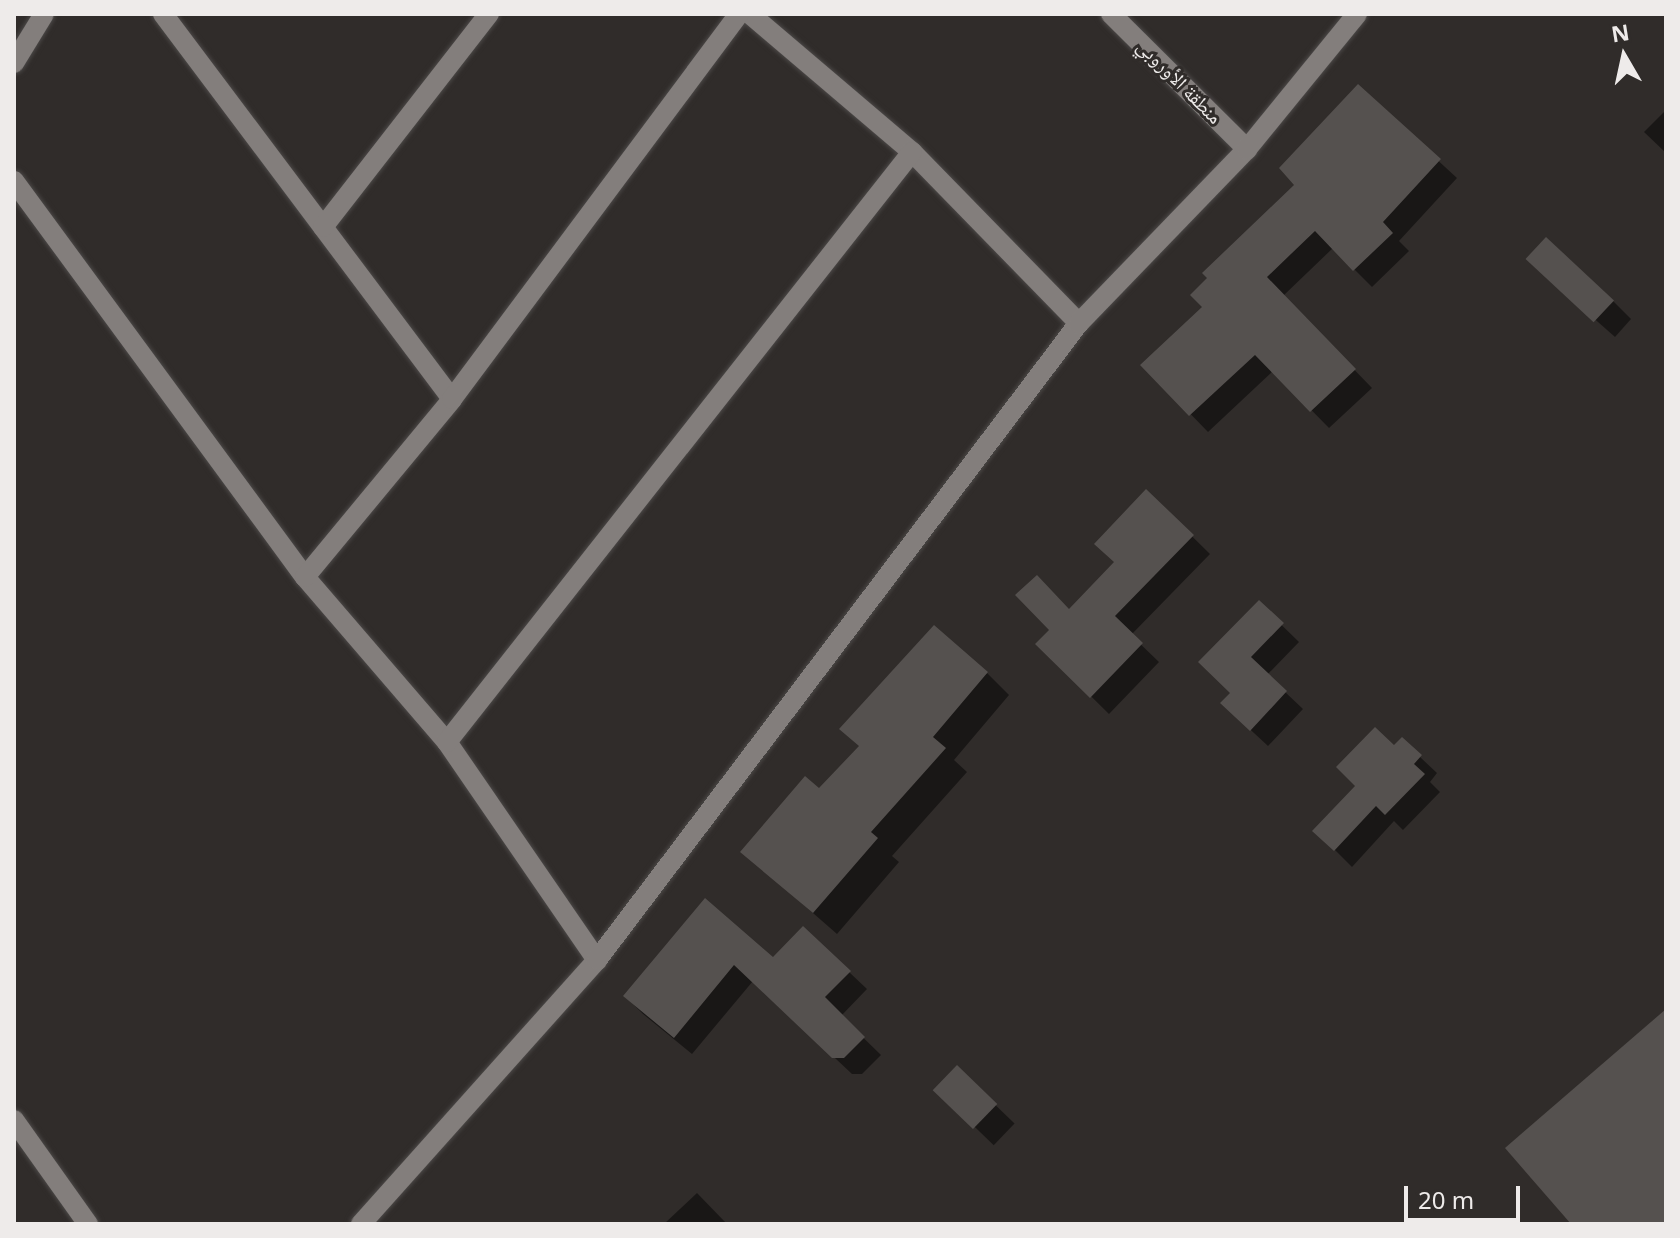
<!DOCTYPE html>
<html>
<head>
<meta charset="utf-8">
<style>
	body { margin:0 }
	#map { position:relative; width:1680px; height:1238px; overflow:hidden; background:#302c2a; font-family:"Noto Sans","Noto Naskh Arabic",sans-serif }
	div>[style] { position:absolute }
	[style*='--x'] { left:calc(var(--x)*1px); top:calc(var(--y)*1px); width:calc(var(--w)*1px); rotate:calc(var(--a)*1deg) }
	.shadow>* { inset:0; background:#0007; transform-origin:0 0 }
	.building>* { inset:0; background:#55514f; transform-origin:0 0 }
	.roads { filter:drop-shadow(0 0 2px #4b4847) drop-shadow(0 0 2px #4b4847) }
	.minor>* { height:20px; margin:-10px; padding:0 10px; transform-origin:10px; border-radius:10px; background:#837e7c }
	.tertiary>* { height:20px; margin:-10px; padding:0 10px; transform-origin:10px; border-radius:10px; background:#837e7c }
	span { translate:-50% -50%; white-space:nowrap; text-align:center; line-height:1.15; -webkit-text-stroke:6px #302c2a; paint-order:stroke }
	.street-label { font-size:20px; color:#eeebea }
	.frame { position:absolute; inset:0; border:16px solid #eeebea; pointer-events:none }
	.north { position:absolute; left:1584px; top:16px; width:80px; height:80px; -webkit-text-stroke:6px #302c2a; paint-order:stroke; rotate:351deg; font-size:22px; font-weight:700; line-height:32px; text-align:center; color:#eeebea }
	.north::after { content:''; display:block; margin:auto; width:28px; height:36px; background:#eeebea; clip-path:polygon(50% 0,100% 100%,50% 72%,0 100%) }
	.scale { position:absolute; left:1404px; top:1186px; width:116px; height:36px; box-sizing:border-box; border:4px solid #eeebea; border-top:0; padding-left:10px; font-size:24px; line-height:28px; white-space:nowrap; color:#eeebea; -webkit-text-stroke:6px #302c2a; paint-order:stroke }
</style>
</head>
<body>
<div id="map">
	<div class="shadow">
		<div style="clip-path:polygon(1358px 87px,1457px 178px,1399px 241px,1409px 251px,1372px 287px,1333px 248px,1283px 296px,1372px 388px,1329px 428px,1273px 371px,1208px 432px,1143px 365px,1205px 307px,1297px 185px)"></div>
		<div style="clip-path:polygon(1666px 110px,1666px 153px,1644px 132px)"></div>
		<div style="clip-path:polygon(1547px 277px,1613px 301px,1631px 319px,1615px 337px)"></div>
		<div style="clip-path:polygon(1147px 492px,1210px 554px,1131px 635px,1159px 662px,1109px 714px,1038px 644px,1116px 562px)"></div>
		<div style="clip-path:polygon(1259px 603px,1299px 642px,1267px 675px,1303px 709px,1268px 746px,1240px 720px,1232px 693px)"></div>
		<div style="clip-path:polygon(987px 673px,1009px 695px,954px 760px,967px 772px,892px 856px,899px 862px,837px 934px,743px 852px,819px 791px)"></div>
		<div style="clip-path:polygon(1394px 747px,1420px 757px,1437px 773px,1430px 782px,1440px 792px,1403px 830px,1394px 821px,1352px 867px,1332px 847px)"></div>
		<div style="clip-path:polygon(706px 901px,773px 960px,849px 972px,867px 989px,841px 1016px,881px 1055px,862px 1074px,852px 1074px,753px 981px,692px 1054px,643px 1014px,625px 996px)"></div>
		<div style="left:957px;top:1068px;width:80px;height:30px;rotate:44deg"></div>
		<div style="clip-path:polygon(697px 1193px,727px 1224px,664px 1224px)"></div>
	</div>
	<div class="building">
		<div style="clip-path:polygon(1358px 84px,1441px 159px,1383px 222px,1393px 233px,1353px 271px,1315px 231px,1267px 277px,1356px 369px,1310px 412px,1255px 355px,1189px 416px,1140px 365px,1202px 307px,1190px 295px,1207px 278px,1202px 273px,1294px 185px,1279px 168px)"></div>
		<div style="left:1546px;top:237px;width:93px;height:30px;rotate:43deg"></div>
		<div style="clip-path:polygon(1146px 489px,1194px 535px,1115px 616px,1143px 643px,1090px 698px,1035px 644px,1049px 630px,1015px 595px,1037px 575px,1069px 609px,1114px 562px,1094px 544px)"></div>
		<div style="clip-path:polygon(1259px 600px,1284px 623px,1251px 657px,1287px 691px,1250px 731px,1220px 703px,1230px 693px,1198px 662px)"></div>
		<div style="clip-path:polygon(934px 625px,988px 672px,933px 737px,946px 748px,871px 832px,878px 838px,813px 913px,740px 852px,805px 776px,819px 788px,859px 746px,839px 729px)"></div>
		<div style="clip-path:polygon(1375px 727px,1394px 745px,1402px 737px,1422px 755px,1414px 764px,1425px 774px,1385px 815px,1376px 806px,1334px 851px,1312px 831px,1355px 786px,1336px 767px)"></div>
		<div style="clip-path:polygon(705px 898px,773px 957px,803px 926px,851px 971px,825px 997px,865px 1037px,844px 1058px,832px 1058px,734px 965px,674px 1038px,623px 996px)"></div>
		<div style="clip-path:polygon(1666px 1009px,1666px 1224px,1571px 1224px,1505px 1148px)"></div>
		<div style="left:957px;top:1065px;width:56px;height:35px;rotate:44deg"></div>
	</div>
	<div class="roads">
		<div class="minor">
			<div style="--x:163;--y:14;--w:481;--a:53.1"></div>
			<div style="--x:750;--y:14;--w:213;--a:40.4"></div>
			<div style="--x:912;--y:152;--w:239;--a:45.7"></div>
			<div style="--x:1111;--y:14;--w:192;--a:44.8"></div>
			<div style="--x:14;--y:63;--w:57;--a:-58.5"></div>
			<div style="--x:14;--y:181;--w:491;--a:53.7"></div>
			<div style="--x:305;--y:577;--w:218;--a:49.3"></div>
			<div style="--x:447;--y:742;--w:265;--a:55.5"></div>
			<div style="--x:323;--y:227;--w:270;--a:-52.1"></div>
			<div style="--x:305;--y:577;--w:231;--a:-50.4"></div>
			<div style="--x:452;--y:399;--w:480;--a:-53.3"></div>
			<div style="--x:447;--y:742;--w:751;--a:-51.76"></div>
			<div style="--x:361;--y:1224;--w:354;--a:-48.2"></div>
			<div style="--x:597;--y:960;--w:799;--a:-52.89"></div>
			<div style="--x:1079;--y:323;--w:242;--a:-46"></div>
			<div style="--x:1247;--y:149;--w:174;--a:-50.8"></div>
		</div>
		<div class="tertiary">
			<div style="--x:14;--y:1120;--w:128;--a:54.6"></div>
		</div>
	</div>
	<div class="street-label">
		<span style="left:1180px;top:81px;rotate:45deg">منطقة الأوروبي</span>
	</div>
	<div class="frame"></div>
	<div class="north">N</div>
	<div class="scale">20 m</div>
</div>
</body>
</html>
